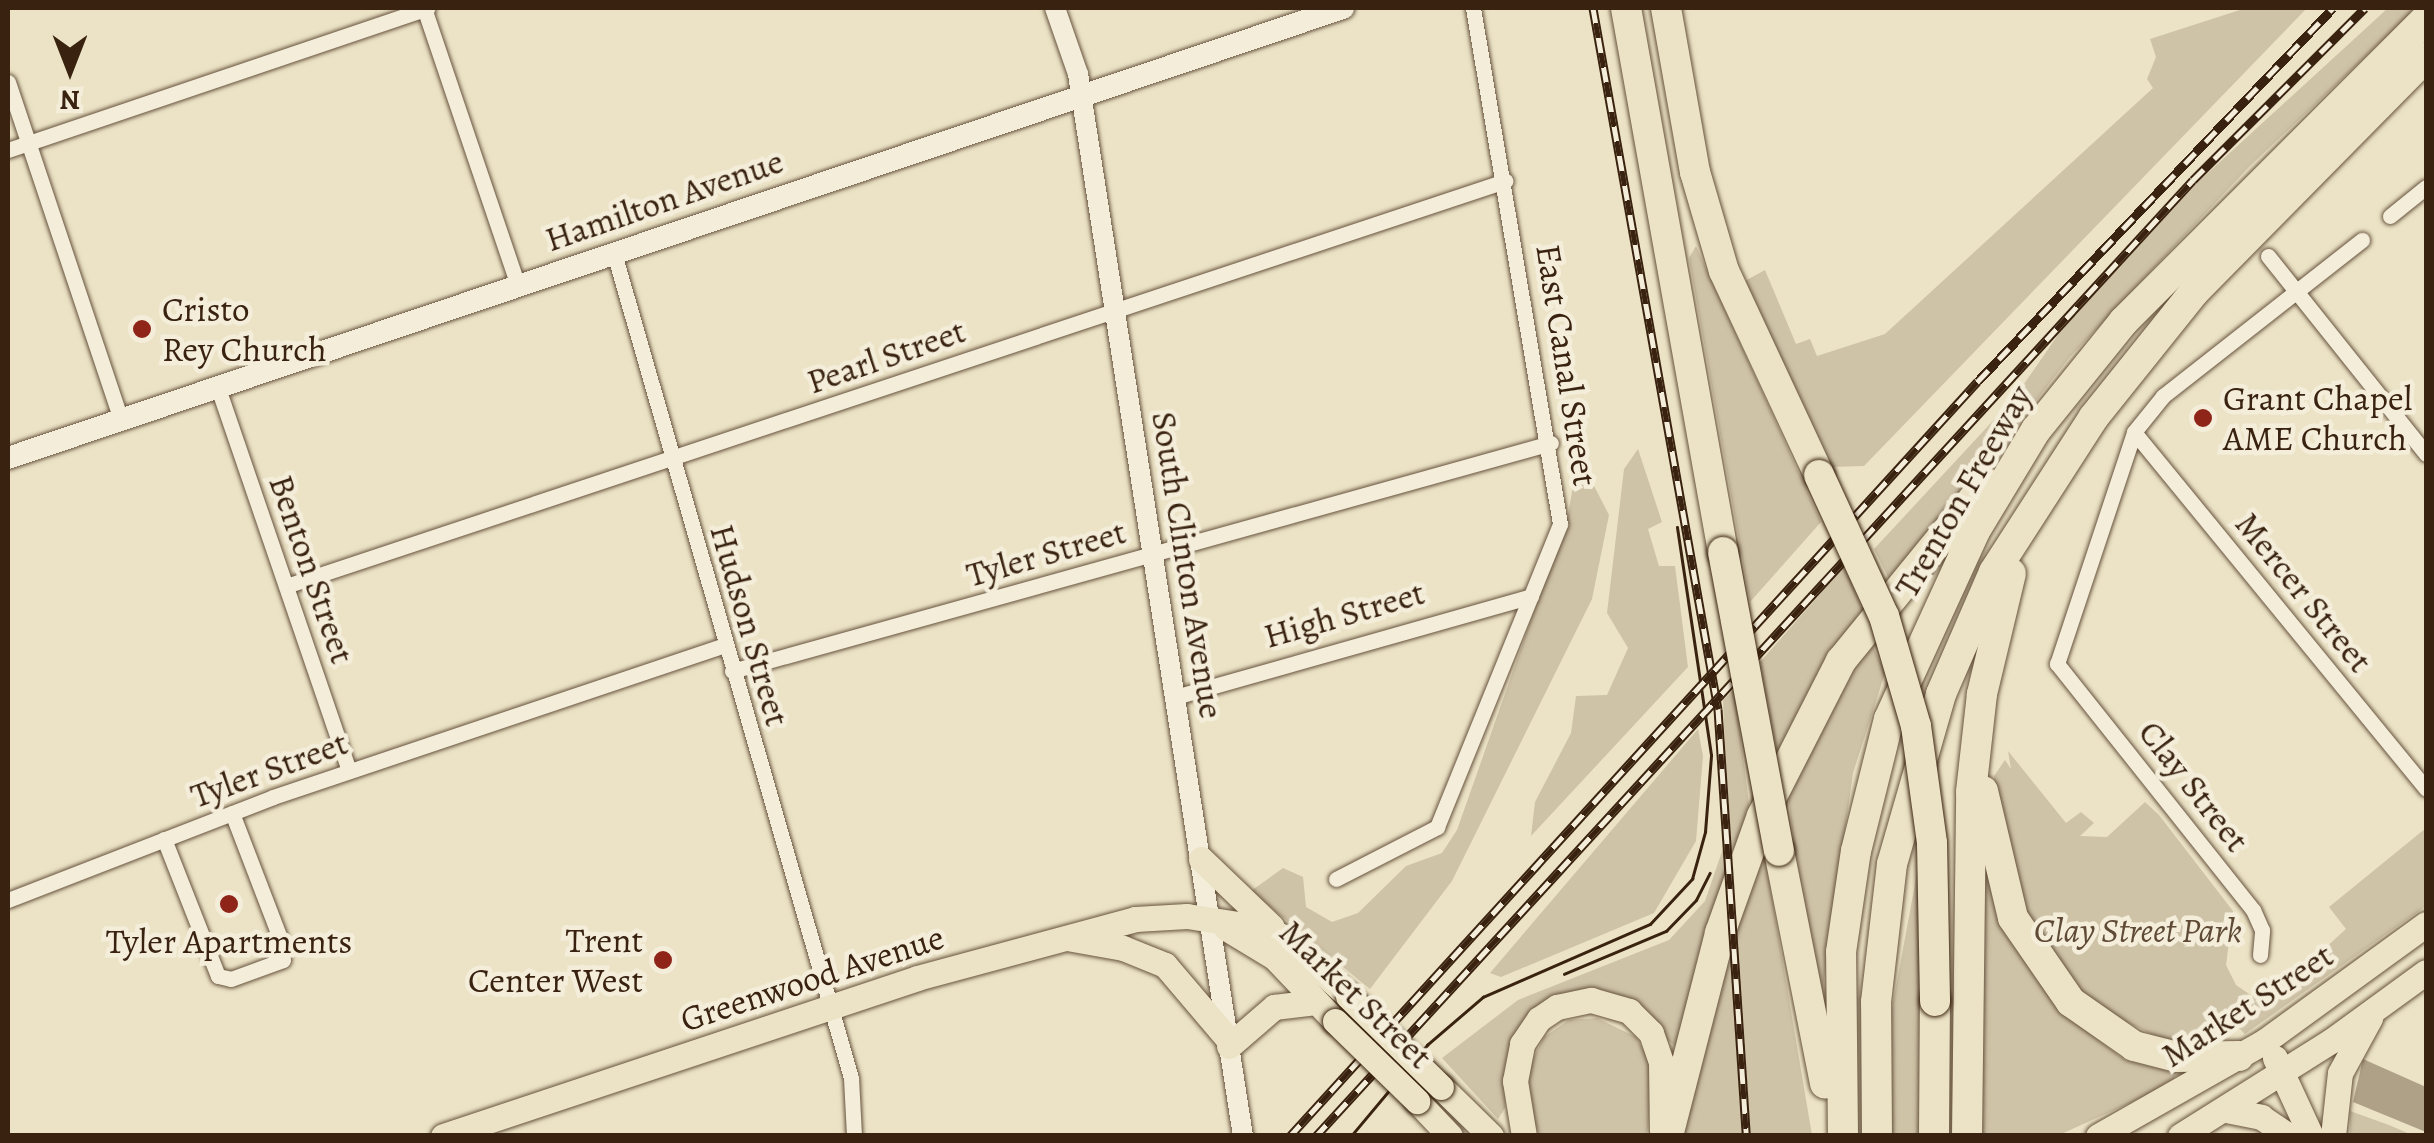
<!DOCTYPE html>
<html>
<head>
<meta charset="utf-8">
<style>
	body { margin:0 }
	#map { position:relative; width:2434px; height:1143px; overflow:hidden; background:#ece3c6; font-family:Alegreya,serif }
	div>[style] { position:absolute }
	[style*='--x'] { left:calc(var(--x)*1px); top:calc(var(--y)*1px); width:calc(var(--w)*1px); rotate:calc(var(--a)*1deg) }
	.green>* { inset:0; background:#cec2a7 }
	.water>* { inset:0; background:#afa188 }
	.roads { filter:drop-shadow(0 0 2px #66523d) drop-shadow(0 0 2px #66523d) }
	.minor>* { height:15px; margin:-7.5px; padding:0 7.5px; transform-origin:7.5px; border-radius:7.5px; background:#f3edda }
	.tertiary>* { height:20px; margin:-10px; padding:0 10px; transform-origin:10px; border-radius:10px; background:#f3edda }
	.secondary>* { height:22px; margin:-11px; padding:0 11px; transform-origin:11px; border-radius:11px; background:#f3edda }
	.primary>* { height:25px; margin:-12.5px; padding:0 12.5px; transform-origin:12.5px; border-radius:12.5px; background:#ece3c6 }
	.motorway>* { height:30px; margin:-15px; padding:0 15px; transform-origin:15px; border-radius:15px; background:#ece3c6 }
	.tram>* { height:2.5px; margin:-1.25px; padding:0 1.25px; transform-origin:1.25px; border-radius:1.25px; background:#39220f }
	.rail>* { height:9px; margin-top:-4.5px; transform-origin:0; background:repeating-linear-gradient(90deg,#f3edda 0 15px,#39220f 0 30px); box-sizing:border-box; border-block:2px solid #39220f }
	.bridges { filter:drop-shadow(0 0 2px #39220f) drop-shadow(0 0 2px #39220f) }
	.primary-bridge>* { height:25px; margin:-12.5px; padding:0 12.5px; transform-origin:12.5px; border-radius:12.5px; background:#ece3c6 }
	.motorway-bridge>* { height:30px; margin:-15px; padding:0 15px; transform-origin:15px; border-radius:15px; background:#ece3c6 }
	.dots>* { width:28px; height:28px; translate:-50% -50%; box-sizing:border-box; border:5px solid #f3edda; border-radius:50% }
	span { translate:-50% -50%; white-space:nowrap; text-align:center; line-height:1.15; -webkit-text-stroke:9px #f3edda; paint-order:stroke }
	.street-label { font-size:35px; color:#39220f }
	.poi-label { font-size:35px; color:#39220f }
	.left { translate:0 -50%; text-align:left }
	.right { translate:-100% -50%; text-align:right }
	.park-label { font-size:35px; color:#5e4a35; font-style:italic }
	.frame { position:absolute; inset:0; border:10px solid #39220f; pointer-events:none }
	.north { position:absolute; left:20px; top:20px; width:100px; height:100px; -webkit-text-stroke:8px #f3edda; paint-order:stroke; rotate:180deg; font-size:28px; font-weight:700; line-height:40px; text-align:center; color:#39220f }
	.north::after { content:''; display:block; margin:auto; width:35px; height:45px; background:#39220f; clip-path:polygon(50% 0,100% 100%,50% 72%,0 100%) }
</style>
</head>
<body>
<div id="map">
	<div class="green">
		<div style="clip-path:polygon(2246px 8px,2307px 8px,1864px 466px,1830px 467px,1743px 282px,1765px 270px,1796px 344px,1810px 339px,1817px 356px,1885px 334px,2153px 88px,2147px 79px,2156px 57px,2150px 39px)"></div>
		<div style="clip-path:polygon(2388px 8px,2417px 8px,2249px 167px,2070px 357px,1892px 585px,1874px 549px,2015px 397px,2062px 329px,2198px 182px)"></div>
		<div style="clip-path:polygon(1696px 246px,1821px 522px,1750px 602px,1689px 258px)"></div>
		<div style="clip-path:polygon(1638px 449px,1662px 522px,1648px 529px,1659px 566px,1675px 566px,1688px 667px,1531px 836px,1535px 802px,1571px 733px,1576px 696px,1607px 695px,1628px 648px,1607px 613px,1624px 469px)"></div>
		<div style="clip-path:polygon(1575px 475px,1589px 476px,1609px 515px,1592px 599px,1452px 881px,1370px 989px,1251px 891px,1283px 868px,1303px 877px,1306px 907px,1332px 922px,1358px 913px,1406px 866px,1442px 853px,1457px 830px,1568px 515px)"></div>
		<div style="clip-path:polygon(1844px 567px,1865px 616px,1779px 761px,1760px 662px)"></div>
		<div style="clip-path:polygon(1870px 640px,1885px 673px,1853px 773px,1822px 993px,1810px 977px,1788px 794px)"></div>
		<div style="clip-path:polygon(1734px 689px,1750px 811px,1685px 1052px,1595px 992px,1507px 1058px,1505px 1108px,1498px 1119px,1442px 1058px,1518px 1000px,1669px 940px,1705px 901px,1728px 834px,1723px 700px)"></div>
		<div style="clip-path:polygon(1698px 729px,1703px 756px,1696px 841px,1654px 913px,1501px 977px,1490px 973px)"></div>
		<div style="clip-path:polygon(2008px 751px,2066px 823px,2081px 812px,2094px 823px,2080px 836px,2107px 837px,2145px 802px,2159px 815px,2233px 911px,2226px 965px,2236px 985px,2252px 996px,2276px 993px,2346px 929px,2329px 907px,2426px 828px,2426px 906px,2245px 1034px,2240px 1029px,2172px 1044px,2087px 1003px,2026px 930px,2005px 872px,1994px 776px,2005px 760px,2011px 769px)"></div>
		<div style="clip-path:polygon(1982px 847px,2069px 1018px,2125px 1060px,2176px 1073px,2172px 1084px,2059px 1135px,1982px 1136px)"></div>
		<div style="clip-path:polygon(1764px 851px,1812px 1135px,1684px 1136px,1724px 957px)"></div>
		<div style="clip-path:polygon(1918px 868px,1920px 1135px,1883px 1136px,1888px 1030px)"></div>
		<div style="clip-path:polygon(1597px 1018px,1636px 1037px,1654px 1069px,1647px 1135px,1540px 1135px,1528px 1107px,1529px 1067px,1544px 1037px,1569px 1020px)"></div>
		<div style="clip-path:polygon(2350px 1111px,2389px 1125px,2412px 1135px,2350px 1135px)"></div>
	</div>
	<div class="water">
		<div style="clip-path:polygon(2363px 1059px,2426px 1087px,2426px 1132px,2353px 1102px)"></div>
	</div>
	<div class="roads">
		<div class="minor">
			<div style="--x:424;--y:8;--w:293;--a:71.3"></div>
			<div style="--x:8;--y:82;--w:355;--a:71.5"></div>
			<div style="--x:8;--y:150;--w:443;--a:-18.7"></div>
			<div style="--x:2390;--y:216;--w:46;--a:-38.9"></div>
			<div style="--x:614;--y:253;--w:858;--a:73.97"></div>
			<div style="--x:851;--y:1078;--w:58;--a:87"></div>
			<div style="--x:2268;--y:256;--w:253;--a:51.4"></div>
			<div style="--x:218;--y:388;--w:404;--a:71.1"></div>
			<div style="--x:2134;--y:432;--w:461;--a:50.7"></div>
			<div style="--x:286;--y:586;--w:1285;--a:-18.38"></div>
			<div style="--x:732;--y:671;--w:850;--a:-15.56"></div>
			<div style="--x:1175;--y:697;--w:370;--a:-15.8"></div>
			<div style="--x:164;--y:839;--w:147;--a:68.5"></div>
			<div style="--x:218;--y:976;--w:13;--a:13"></div>
			<div style="--x:231;--y:979;--w:55;--a:-20.1"></div>
			<div style="--x:283;--y:960;--w:22;--a:-98"></div>
			<div style="--x:280;--y:938;--w:134;--a:-111"></div>
			<div style="--x:1336;--y:879;--w:114;--a:-27.2"></div>
			<div style="--x:1437;--y:827;--w:327;--a:-67.9"></div>
			<div style="--x:1560;--y:524;--w:523;--a:-99.57"></div>
			<div style="--x:8;--y:900;--w:284;--a:-21.2"></div>
			<div style="--x:273;--y:797;--w:476;--a:-18.6"></div>
			<div style="--x:2260;--y:955;--w:25;--a:-85"></div>
			<div style="--x:2262;--y:930;--w:22;--a:-114"></div>
			<div style="--x:2253;--y:910;--w:315;--a:-128.5"></div>
			<div style="--x:2057;--y:664;--w:244;--a:-71.6"></div>
			<div style="--x:2134;--y:432;--w:46;--a:-51.1"></div>
			<div style="--x:2163;--y:396;--w:253;--a:-38.1"></div>
		</div>
		<div class="tertiary">
			<div style="--x:1055;--y:8;--w:70;--a:70.8"></div>
			<div style="--x:1078;--y:74;--w:1075;--a:81.17"></div>
		</div>
		<div class="secondary">
			<div style="--x:8;--y:458;--w:1409;--a:-18.63"></div>
		</div>
		<div class="primary">
			<div style="--x:1201;--y:859;--w:98;--a:43.8"></div>
			<div style="--x:1226;--y:928;--w:56;--a:31.1"></div>
			<div style="--x:1274;--y:957;--w:88;--a:46.4"></div>
			<div style="--x:1067;--y:938;--w:57;--a:10.1"></div>
			<div style="--x:1123;--y:948;--w:45;--a:22"></div>
			<div style="--x:1165;--y:965;--w:97;--a:49.6"></div>
			<div style="--x:1229;--y:1046;--w:60;--a:-40.9"></div>
			<div style="--x:1274;--y:1007;--w:42;--a:-6.8"></div>
			<div style="--x:2275;--y:1058;--w:86;--a:65.2"></div>
			<div style="--x:1441;--y:1087;--w:70;--a:44.4"></div>
			<div style="--x:1417;--y:1101;--w:48;--a:46.7"></div>
			<div style="--x:2226;--y:1110;--w:36;--a:11"></div>
			<div style="--x:2261;--y:1117;--w:34;--a:34"></div>
			<div style="--x:443;--y:1136;--w:500;--a:-18.4"></div>
			<div style="--x:917;--y:978;--w:226;--a:-15.1"></div>
			<div style="--x:1135;--y:919;--w:52;--a:-3.3"></div>
			<div style="--x:1187;--y:916;--w:78;--a:8.9"></div>
			<div style="--x:1264;--y:928;--w:21;--a:25"></div>
			<div style="--x:1283;--y:937;--w:88;--a:42.2"></div>
			<div style="--x:1524;--y:1136;--w:56;--a:-99.3"></div>
			<div style="--x:1515;--y:1081;--w:38;--a:-79"></div>
			<div style="--x:1522;--y:1044;--w:30;--a:-56"></div>
			<div style="--x:1539;--y:1019;--w:22;--a:-34"></div>
			<div style="--x:1557;--y:1007;--w:35;--a:-12"></div>
			<div style="--x:1591;--y:1000;--w:40;--a:16"></div>
			<div style="--x:1629;--y:1011;--w:31;--a:45"></div>
			<div style="--x:1651;--y:1033;--w:31;--a:71"></div>
			<div style="--x:1661;--y:1062;--w:68;--a:89.2"></div>
			<div style="--x:2098;--y:1136;--w:192;--a:-29.6"></div>
			<div style="--x:2265;--y:1041;--w:199;--a:-36"></div>
			<div style="--x:2180;--y:1136;--w:178;--a:-32.2"></div>
			<div style="--x:2331;--y:1041;--w:117;--a:-36"></div>
			<div style="--x:2333;--y:1136;--w:63;--a:-83.7"></div>
			<div style="--x:2340;--y:1073;--w:63;--a:-61.4"></div>
		</div>
		<div class="motorway">
			<div style="--x:1626;--y:8;--w:553;--a:79.89"></div>
			<div style="--x:1666;--y:8;--w:167;--a:80"></div>
			<div style="--x:1695;--y:172;--w:103;--a:73.7"></div>
			<div style="--x:1724;--y:271;--w:225;--a:65"></div>
			<div style="--x:1983;--y:791;--w:130;--a:76.7"></div>
			<div style="--x:2013;--y:918;--w:102;--a:55.4"></div>
			<div style="--x:2071;--y:1002;--w:77;--a:34.9"></div>
			<div style="--x:2134;--y:1046;--w:44;--a:14.3"></div>
			<div style="--x:2177;--y:1057;--w:62;--a:-0.9"></div>
			<div style="--x:1779;--y:851;--w:237;--a:78.8"></div>
			<div style="--x:1668;--y:1136;--w:210;--a:-75.6"></div>
			<div style="--x:1720;--y:933;--w:124;--a:-70.3"></div>
			<div style="--x:1762;--y:816;--w:174;--a:-63"></div>
			<div style="--x:1841;--y:661;--w:230;--a:-50.8"></div>
			<div style="--x:1843;--y:1136;--w:184;--a:-90.6"></div>
			<div style="--x:1841;--y:952;--w:102;--a:-81.6"></div>
			<div style="--x:1856;--y:851;--w:136;--a:-76"></div>
			<div style="--x:1889;--y:719;--w:207;--a:-65.4"></div>
			<div style="--x:1975;--y:531;--w:118;--a:-58.9"></div>
			<div style="--x:2036;--y:430;--w:140;--a:-51.1"></div>
			<div style="--x:2124;--y:321;--w:427;--a:-45"></div>
			<div style="--x:1877;--y:1136;--w:134;--a:-90.4"></div>
			<div style="--x:1876;--y:1002;--w:139;--a:-83.4"></div>
			<div style="--x:1892;--y:864;--w:177;--a:-73.9"></div>
			<div style="--x:1941;--y:694;--w:133;--a:-66.5"></div>
			<div style="--x:1994;--y:572;--w:184;--a:-57.2"></div>
			<div style="--x:2094;--y:417;--w:160;--a:-51.3"></div>
			<div style="--x:2194;--y:292;--w:330;--a:-45.4"></div>
			<div style="--x:1934;--y:1136;--w:135;--a:-89.6"></div>
			<div style="--x:1967;--y:1136;--w:344;--a:-89.3"></div>
			<div style="--x:1971;--y:792;--w:99;--a:-83.6"></div>
			<div style="--x:1982;--y:694;--w:124;--a:-76.5"></div>
		</div>
	</div>
	<div class="tram">
		<div style="--x:1564;--y:974;--w:111;--a:-22.9"></div>
		<div style="--x:1666;--y:931;--w:43;--a:-45.9"></div>
		<div style="--x:1696;--y:900;--w:30;--a:-63"></div>
		<div style="--x:1351;--y:1136;--w:119;--a:-50.1"></div>
		<div style="--x:1427;--y:1045;--w:74;--a:-40.6"></div>
		<div style="--x:1483;--y:997;--w:182;--a:-23.6"></div>
		<div style="--x:1650;--y:924;--w:62;--a:-47"></div>
		<div style="--x:1692;--y:879;--w:49;--a:-74.5"></div>
		<div style="--x:1705;--y:832;--w:77;--a:-85.5"></div>
		<div style="--x:1711;--y:755;--w:230;--a:-98.5"></div>
	</div>
	<div class="rail">
		<div style="--x:1593;--y:8;--w:712;--a:79.89"></div>
		<div style="--x:1718;--y:709;--w:428;--a:86.2"></div>
		<div style="--x:1290;--y:1136;--w:1021;--a:-47.66"></div>
		<div style="--x:1978;--y:381;--w:515;--a:-46.42"></div>
		<div style="--x:1316;--y:1136;--w:1297;--a:-47.47"></div>
		<div style="--x:2193;--y:180;--w:243;--a:-45"></div>
	</div>
	<div class="bridges">
		<div class="primary-bridge">
			<div style="--x:1348;--y:996;--w:130;--a:44.4"></div>
			<div style="--x:1335;--y:1021;--w:115;--a:44.3"></div>
		</div>
		<div class="motorway-bridge">
			<div style="--x:1819;--y:475;--w:155;--a:65.3"></div>
			<div style="--x:1884;--y:616;--w:115;--a:73.8"></div>
			<div style="--x:1916;--y:726;--w:118;--a:82.2"></div>
			<div style="--x:1932;--y:843;--w:158;--a:88.9"></div>
			<div style="--x:1723;--y:552;--w:304;--a:79.4"></div>
		</div>
	</div>
	<div class="dots">
		<div style="left:142px;top:329px;background:#8f2418"></div>
		<div style="left:2203px;top:418px;background:#8f2418"></div>
		<div style="left:229px;top:904px;background:#8f2418"></div>
		<div style="left:663px;top:960px;background:#8f2418"></div>
	</div>
	<div class="street-label">
		<span style="left:664px;top:200px;rotate:-19deg">Hamilton Avenue</span>
		<span style="left:886px;top:356px;rotate:-19deg">Pearl Street</span>
		<span style="left:1567px;top:365px;rotate:81deg">East Canal Street</span>
		<span style="left:1963px;top:491px;rotate:-60deg">Trenton Freeway</span>
		<span style="left:1046px;top:553px;rotate:-16deg">Tyler Street</span>
		<span style="left:1188px;top:565px;rotate:81deg">South Clinton Avenue</span>
		<span style="left:312px;top:569px;rotate:71deg">Benton Street</span>
		<span style="left:2304px;top:592px;rotate:51deg">Mercer Street</span>
		<span style="left:1344px;top:614px;rotate:-16deg">High Street</span>
		<span style="left:750px;top:625px;rotate:74deg">Hudson Street</span>
		<span style="left:269px;top:769px;rotate:-20deg">Tyler Street</span>
		<span style="left:2194px;top:786px;rotate:52deg">Clay Street</span>
		<span style="left:812px;top:978px;rotate:-18deg">Greenwood Avenue</span>
		<span style="left:1356px;top:994px;rotate:44deg">Market Street</span>
		<span style="left:2247px;top:1005px;rotate:-33deg">Market Street</span>
	</div>
	<div class="poi-label">
		<span class="left" style="left:162px;top:329px">Cristo<br>Rey Church</span>
		<span class="left" style="left:2223px;top:418px">Grant Chapel<br>AME Church</span>
		<span class="right" style="left:643px;top:960px">Trent<br>Center West</span>
		<span style="left:229px;top:941px">Tyler Apartments</span>
	</div>
	<div class="park-label">
		<span style="left:2138px;top:930px">Clay Street Park</span>
	</div>
	<div class="frame"></div>
	<div class="north">N</div>
</div>
</body>
</html>
